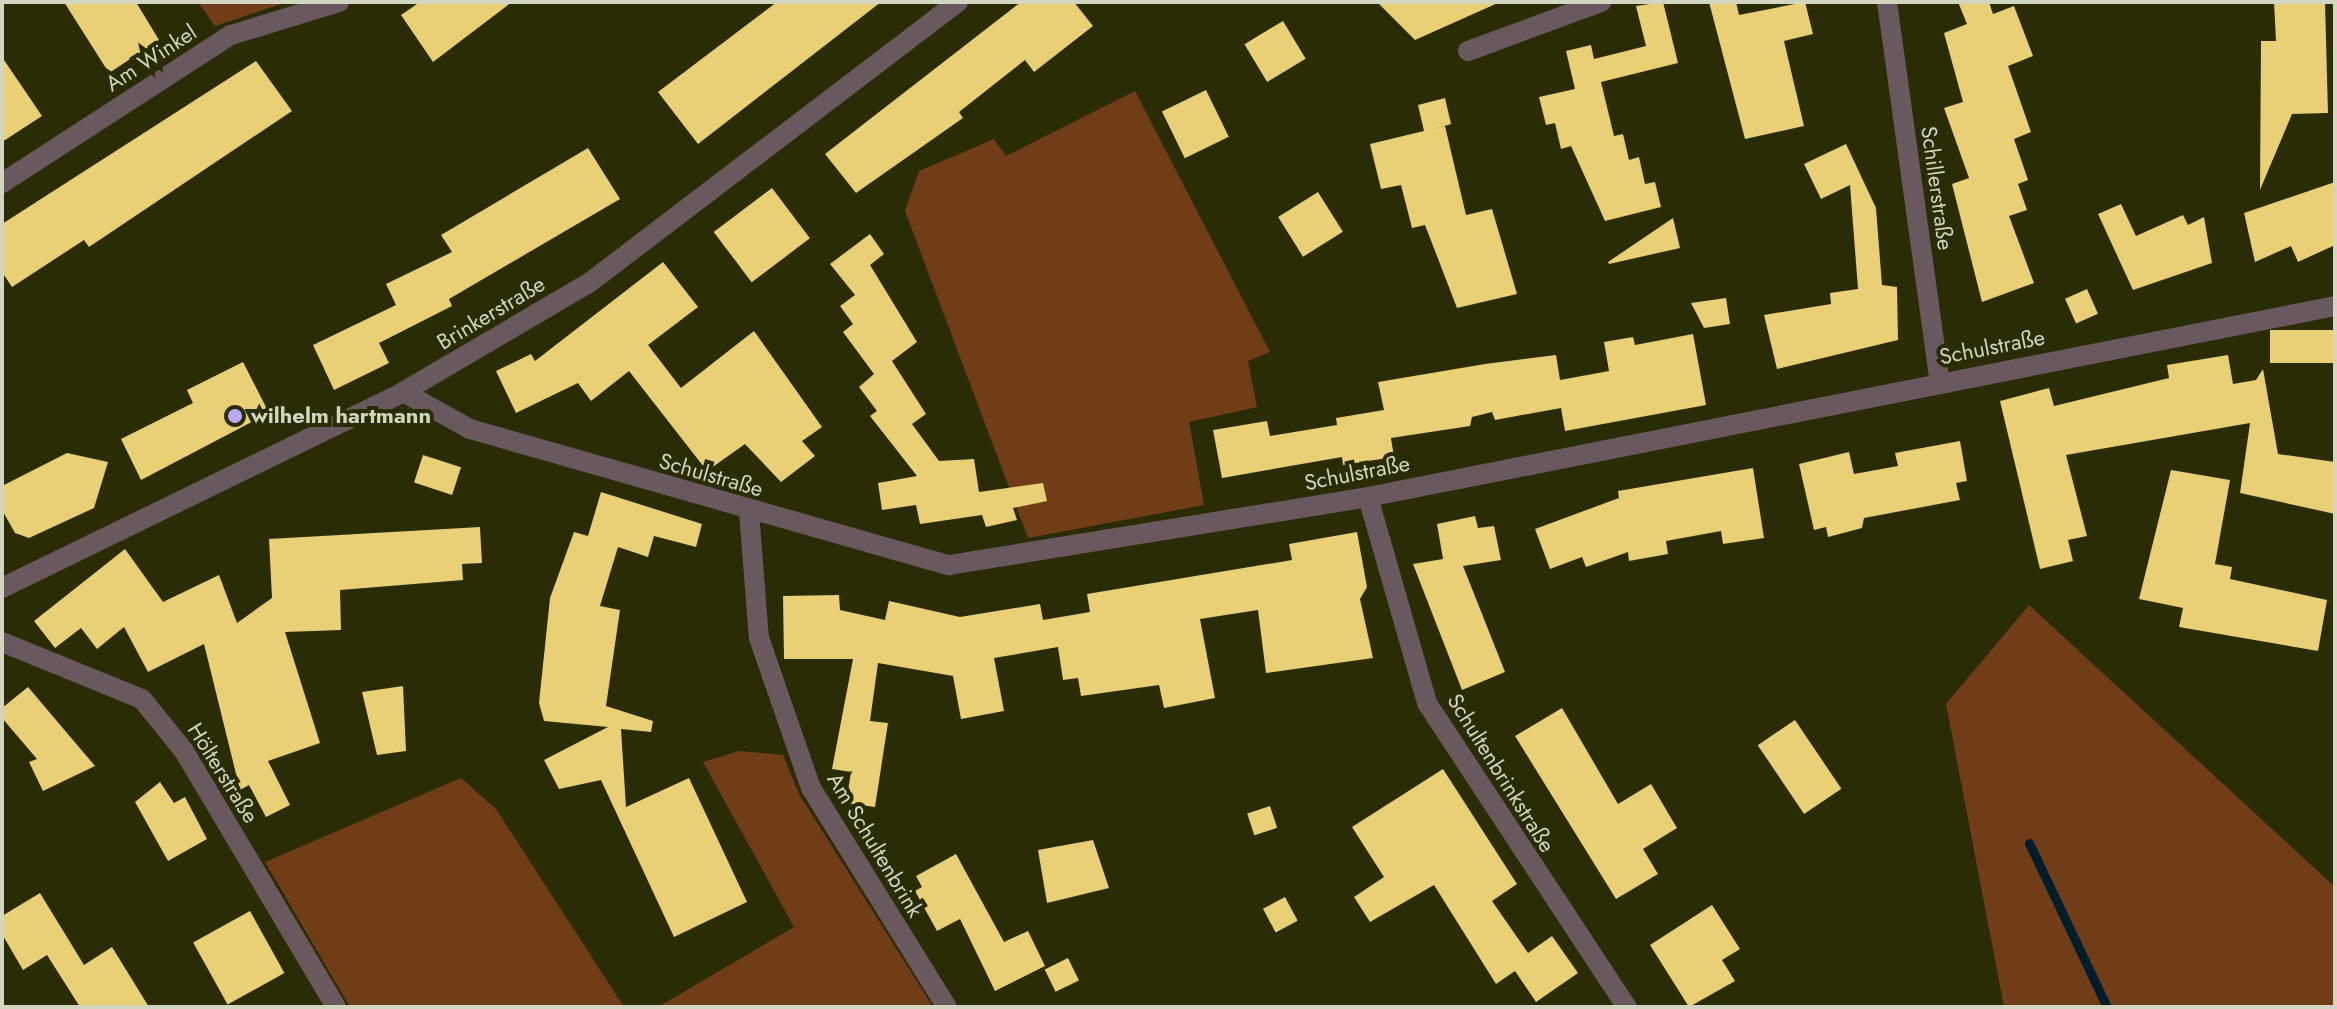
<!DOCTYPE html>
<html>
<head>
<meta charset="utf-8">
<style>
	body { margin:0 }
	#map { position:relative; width:2337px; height:1009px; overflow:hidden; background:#292c04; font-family:Jost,sans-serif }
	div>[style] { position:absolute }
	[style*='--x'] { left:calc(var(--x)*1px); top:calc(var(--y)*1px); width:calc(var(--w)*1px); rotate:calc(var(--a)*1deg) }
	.green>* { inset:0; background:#713d18 }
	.stream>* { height:9px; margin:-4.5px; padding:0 4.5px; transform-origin:4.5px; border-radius:4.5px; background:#001d2b }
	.building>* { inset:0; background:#e9cf76; transform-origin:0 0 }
	.minor>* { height:20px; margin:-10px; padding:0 10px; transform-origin:10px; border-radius:10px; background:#6a585f }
	.tertiary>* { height:20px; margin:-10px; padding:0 10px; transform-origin:10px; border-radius:10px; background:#6a585f }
	.dots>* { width:22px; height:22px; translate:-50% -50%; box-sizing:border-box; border:4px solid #292c04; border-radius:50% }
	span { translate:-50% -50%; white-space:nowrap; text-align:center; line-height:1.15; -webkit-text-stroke:8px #292c04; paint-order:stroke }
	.street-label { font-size:22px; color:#d2d5c0 }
	.poi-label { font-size:22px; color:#d2d5c0; font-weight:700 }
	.left { translate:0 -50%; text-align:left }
	.frame { position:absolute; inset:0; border:4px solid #d2d5c0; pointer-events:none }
</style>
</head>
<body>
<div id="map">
	<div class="green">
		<div style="clip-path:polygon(198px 2px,280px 2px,281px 4px,215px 26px)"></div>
		<div style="clip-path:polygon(1135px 91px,1270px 352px,1248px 361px,1257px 407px,1189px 422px,1204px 505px,1028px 538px,905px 211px,919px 171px,994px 139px,1006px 156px)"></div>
		<div style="clip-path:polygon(2029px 605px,2335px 887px,2335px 1007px,2004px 1007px,1946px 704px)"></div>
		<div style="clip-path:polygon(739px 751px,783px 755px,799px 794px,933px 1007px,658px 1007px,794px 927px,703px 762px)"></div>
		<div style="clip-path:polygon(461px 778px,496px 809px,624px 1007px,350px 1007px,265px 862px)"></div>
	</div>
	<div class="stream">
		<div style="--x:2029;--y:843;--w:182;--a:64.6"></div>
	</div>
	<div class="building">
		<div style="clip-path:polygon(64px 2px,136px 2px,159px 40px,109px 73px)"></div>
		<div style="clip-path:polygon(420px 2px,512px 2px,433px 62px,401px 15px)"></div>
		<div style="clip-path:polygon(777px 2px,881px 2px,698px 144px,658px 92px)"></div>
		<div style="clip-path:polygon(1021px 2px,1074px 2px,1093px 26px,1034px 72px,1025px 60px,959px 112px,963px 118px,856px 193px,825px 154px)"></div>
		<div style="clip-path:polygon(1377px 2px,1500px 2px,1415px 40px)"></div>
		<div style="clip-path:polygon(1663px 2px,1678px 63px,1601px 82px,1614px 136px,1623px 134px,1629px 160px,1639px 157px,1645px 184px,1655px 182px,1661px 207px,1605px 221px,1571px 146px,1561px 149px,1555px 123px,1546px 125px,1539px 97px,1575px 89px,1566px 51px,1591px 45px,1594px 59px,1646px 46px,1636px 6px)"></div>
		<div style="clip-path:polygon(1709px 2px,1736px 2px,1739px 15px,1805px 2px,1813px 34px,1784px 41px,1804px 126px,1745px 139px)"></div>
		<div style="clip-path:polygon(1958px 2px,1989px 2px,1993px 14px,2014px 6px,2033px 56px,2008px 66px,2031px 132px,2014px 139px,2028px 180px,2018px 184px,2027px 210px,2009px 216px,2034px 283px,1982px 302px,1952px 184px,1969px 178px,1944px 108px,1963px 102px,1944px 33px,1967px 24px)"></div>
		<div style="clip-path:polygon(2274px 2px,2325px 2px,2328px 113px,2292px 114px,2260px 190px,2261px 41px,2276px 41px)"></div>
		<div style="left:1283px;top:21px;width:44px;height:45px;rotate:59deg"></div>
		<div style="clip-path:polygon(2px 57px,42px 116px,2px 142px)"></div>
		<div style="clip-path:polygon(256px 61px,292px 111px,89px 247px,84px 240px,12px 287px,2px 272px,2px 224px)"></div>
		<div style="left:1206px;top:90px;width:52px;height:49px;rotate:64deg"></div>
		<div style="clip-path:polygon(1445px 98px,1451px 124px,1431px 130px,1445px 126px,1466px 215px,1492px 209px,1517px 294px,1457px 308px,1425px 225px,1412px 228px,1401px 185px,1381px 189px,1370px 144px,1424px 131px,1418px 105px)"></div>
		<div style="clip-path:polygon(1846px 144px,1876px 208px,1882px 285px,1897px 287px,1898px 340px,1777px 369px,1764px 315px,1831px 304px,1830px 293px,1858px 289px,1850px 185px,1821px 199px,1804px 164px)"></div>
		<div style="clip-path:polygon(588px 148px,620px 199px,449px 299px,452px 306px,379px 343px,389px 363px,334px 390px,313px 345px,396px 305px,386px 284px,452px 252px,441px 235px)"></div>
		<div style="clip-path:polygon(2335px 182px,2335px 245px,2298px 262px,2291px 246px,2255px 262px,2244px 213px)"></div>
		<div style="left:772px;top:188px;width:63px;height:73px;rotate:53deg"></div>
		<div style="left:1318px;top:192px;width:47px;height:47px;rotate:58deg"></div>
		<div style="clip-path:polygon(2121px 204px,2136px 236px,2183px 215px,2188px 225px,2204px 217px,2212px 263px,2133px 290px,2098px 214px)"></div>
		<div style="clip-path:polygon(1673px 218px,1680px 248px,1609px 264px,1608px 262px)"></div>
		<div style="clip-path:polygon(870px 234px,884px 254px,870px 265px,917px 342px,892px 361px,926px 414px,912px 424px,939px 461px,974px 459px,979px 492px,1043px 483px,1047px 501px,1013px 508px,1017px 520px,986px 527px,982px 515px,920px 524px,916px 505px,882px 510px,878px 483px,917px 476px,870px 416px,877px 411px,859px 387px,874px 374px,843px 332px,853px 324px,840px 306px,855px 295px,830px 264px)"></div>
		<div style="clip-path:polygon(663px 262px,698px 307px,648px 345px,681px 388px,754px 331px,822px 427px,802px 441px,815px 456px,781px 482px,745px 444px,707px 471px,629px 371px,591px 401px,578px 383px,516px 413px,496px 371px,531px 354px,535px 361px)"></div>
		<div style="left:2087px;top:289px;width:27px;height:24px;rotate:66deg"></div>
		<div style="clip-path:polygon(1726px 298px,1730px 324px,1704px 328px,1691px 303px)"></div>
		<div style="left:2335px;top:330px;width:33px;height:65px;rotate:90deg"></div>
		<div style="clip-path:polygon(1693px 334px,1706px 405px,1565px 431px,1561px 408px,1495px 420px,1492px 412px,1472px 417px,1470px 426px,1391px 438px,1394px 457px,1343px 465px,1342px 457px,1222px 478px,1213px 430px,1267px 421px,1270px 436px,1337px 425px,1336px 418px,1384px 410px,1378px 382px,1485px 364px,1556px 355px,1560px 380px,1609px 371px,1604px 342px,1633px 337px,1635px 345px)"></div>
		<div style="clip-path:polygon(2228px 355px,2233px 384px,2256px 380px,2263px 369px,2278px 454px,2335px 462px,2335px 514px,2240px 493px,2250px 423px,2066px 455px,2087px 536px,2068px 540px,2073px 561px,2040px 569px,2000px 401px,2049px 388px,2054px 406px,2169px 378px,2167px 365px)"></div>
		<div style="clip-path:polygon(243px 362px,269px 413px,141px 480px,121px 439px,193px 403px,187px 390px)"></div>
		<div style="clip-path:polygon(1960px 441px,1967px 481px,1956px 483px,1960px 500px,1864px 518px,1862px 528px,1828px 537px,1826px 527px,1814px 530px,1799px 464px,1849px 452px,1854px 474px,1898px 466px,1895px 453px)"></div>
		<div style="clip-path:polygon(67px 453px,108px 462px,94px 508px,29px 538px,15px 533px,2px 510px,2px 486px)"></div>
		<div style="left:423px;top:455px;width:40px;height:29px;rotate:18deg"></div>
		<div style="clip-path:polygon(1753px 468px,1764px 538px,1723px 544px,1721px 531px,1666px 541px,1668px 554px,1629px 561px,1628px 552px,1586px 567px,1582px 557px,1550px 569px,1535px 529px,1619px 498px,1618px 491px)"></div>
		<div style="clip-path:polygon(2171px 470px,2230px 480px,2215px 564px,2232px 567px,2230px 579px,2327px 600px,2318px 651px,2179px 627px,2183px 608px,2139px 599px)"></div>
		<div style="clip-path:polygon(601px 492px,702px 524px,696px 547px,654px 536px,648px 557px,618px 547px,600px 606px,620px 610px,606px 706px,653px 721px,651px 732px,621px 729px,626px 807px,689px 778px,747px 902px,674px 937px,601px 780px,559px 789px,544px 760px,608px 727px,544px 721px,539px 703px,550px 598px,574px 532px,588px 536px)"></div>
		<div style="clip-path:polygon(1475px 516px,1478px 528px,1494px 526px,1501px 560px,1463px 566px,1505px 672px,1462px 690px,1413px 564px,1443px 559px,1437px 524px)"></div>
		<div style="clip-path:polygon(480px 527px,482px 563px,462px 564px,463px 580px,340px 590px,341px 630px,285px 632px,320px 743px,268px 761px,290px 805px,266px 817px,249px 785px,240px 790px,204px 644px,148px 672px,124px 627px,97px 649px,81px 628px,55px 648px,34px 621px,125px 549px,163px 602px,219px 575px,237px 623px,272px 598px,269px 539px)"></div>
		<div style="clip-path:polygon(1357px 532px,1367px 587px,1360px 599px,1373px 658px,1266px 673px,1258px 610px,1200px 619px,1215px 698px,1164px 708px,1159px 685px,1081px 696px,1078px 678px,1063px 680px,1058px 647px,994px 658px,1004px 711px,961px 719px,953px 676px,878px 663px,870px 721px,888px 723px,875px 807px,846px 803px,851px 772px,832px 769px,853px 659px,784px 659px,783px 596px,839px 595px,840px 610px,885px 620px,889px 601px,960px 617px,1040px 604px,1043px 620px,1090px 612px,1087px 594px,1292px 560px,1289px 544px)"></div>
		<div style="clip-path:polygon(403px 686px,406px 751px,377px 755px,362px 692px)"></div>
		<div style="clip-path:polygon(28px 687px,95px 766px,43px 791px,29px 762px,37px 759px,2px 718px,2px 708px)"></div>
		<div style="clip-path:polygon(1562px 708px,1618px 804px,1651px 784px,1677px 828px,1643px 849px,1658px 874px,1616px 899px,1515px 736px)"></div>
		<div style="left:1795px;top:720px;width:83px;height:45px;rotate:56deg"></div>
		<div style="clip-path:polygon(1443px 769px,1517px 884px,1492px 901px,1528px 953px,1552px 936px,1578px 973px,1536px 1002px,1515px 971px,1496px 984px,1434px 885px,1370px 922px,1354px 897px,1384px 877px,1352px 827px)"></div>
		<div style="clip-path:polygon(160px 782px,174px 803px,185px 797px,207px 839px,168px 861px,135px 802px)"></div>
		<div style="left:1270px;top:806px;width:23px;height:24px;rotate:72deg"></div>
		<div style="clip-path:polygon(1093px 840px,1109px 888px,1047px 903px,1038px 850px)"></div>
		<div style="clip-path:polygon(956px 854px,1004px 942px,1028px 931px,1045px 966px,995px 991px,960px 919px,937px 931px,915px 891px,922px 887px,916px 876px)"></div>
		<div style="clip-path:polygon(40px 893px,84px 965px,112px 947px,149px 1007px,80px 1007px,47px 955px,23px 970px,2px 934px,2px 916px)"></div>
		<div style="left:1285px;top:897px;width:27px;height:25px;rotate:62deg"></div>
		<div style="clip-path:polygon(1712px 905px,1740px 949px,1722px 960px,1735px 981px,1689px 1007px,1650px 945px)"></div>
		<div style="left:250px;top:911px;width:71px;height:65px;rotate:61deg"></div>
		<div style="left:1068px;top:958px;width:25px;height:26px;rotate:64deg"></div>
	</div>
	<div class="minor">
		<div style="--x:1887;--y:2;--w:384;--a:82.1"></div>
		<div style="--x:1468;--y:51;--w:142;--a:-20.2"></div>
		<div style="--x:2;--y:183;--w:273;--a:-32.9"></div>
		<div style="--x:231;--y:35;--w:113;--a:-17"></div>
		<div style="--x:403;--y:392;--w:77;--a:28.9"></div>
		<div style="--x:470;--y:429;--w:498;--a:15.9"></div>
		<div style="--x:949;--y:565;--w:424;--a:-9.2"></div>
		<div style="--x:1368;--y:497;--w:986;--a:-11.17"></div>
		<div style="--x:1368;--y:497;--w:214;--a:74"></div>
		<div style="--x:1427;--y:703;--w:364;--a:56.7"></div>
		<div style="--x:749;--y:512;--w:126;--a:85.5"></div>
		<div style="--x:759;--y:638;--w:159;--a:70.9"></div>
		<div style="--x:811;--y:788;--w:258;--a:58.2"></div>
	</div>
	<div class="tertiary">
		<div style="--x:2;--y:588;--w:446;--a:-26"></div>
		<div style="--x:403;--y:392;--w:216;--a:-30.4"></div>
		<div style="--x:589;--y:283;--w:464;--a:-37.3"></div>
		<div style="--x:2;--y:642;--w:151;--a:22.2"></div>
		<div style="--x:142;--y:699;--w:67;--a:51.1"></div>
		<div style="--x:184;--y:751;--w:298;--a:59.3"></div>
	</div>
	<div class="dots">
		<div style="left:235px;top:416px;background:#baaaf6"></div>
	</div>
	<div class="street-label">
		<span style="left:151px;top:58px;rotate:-33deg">Am Winkel</span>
		<span style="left:1937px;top:188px;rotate:82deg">Schillerstraße</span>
		<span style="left:491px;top:313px;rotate:-31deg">Brinkerstraße</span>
		<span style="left:1992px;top:347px;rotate:-11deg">Schulstraße</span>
		<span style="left:1357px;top:473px;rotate:-11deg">Schulstraße</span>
		<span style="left:711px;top:475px;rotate:16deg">Schulstraße</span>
		<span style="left:223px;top:773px;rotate:58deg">Hölterstraße</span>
		<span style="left:1501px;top:773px;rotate:58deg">Schultenbrinkstraße</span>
		<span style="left:875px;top:845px;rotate:59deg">Am Schultenbrink</span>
	</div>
	<div class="poi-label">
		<span class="left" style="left:251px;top:416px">wilhelm hartmann</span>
	</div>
	<div class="frame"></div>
</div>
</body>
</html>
